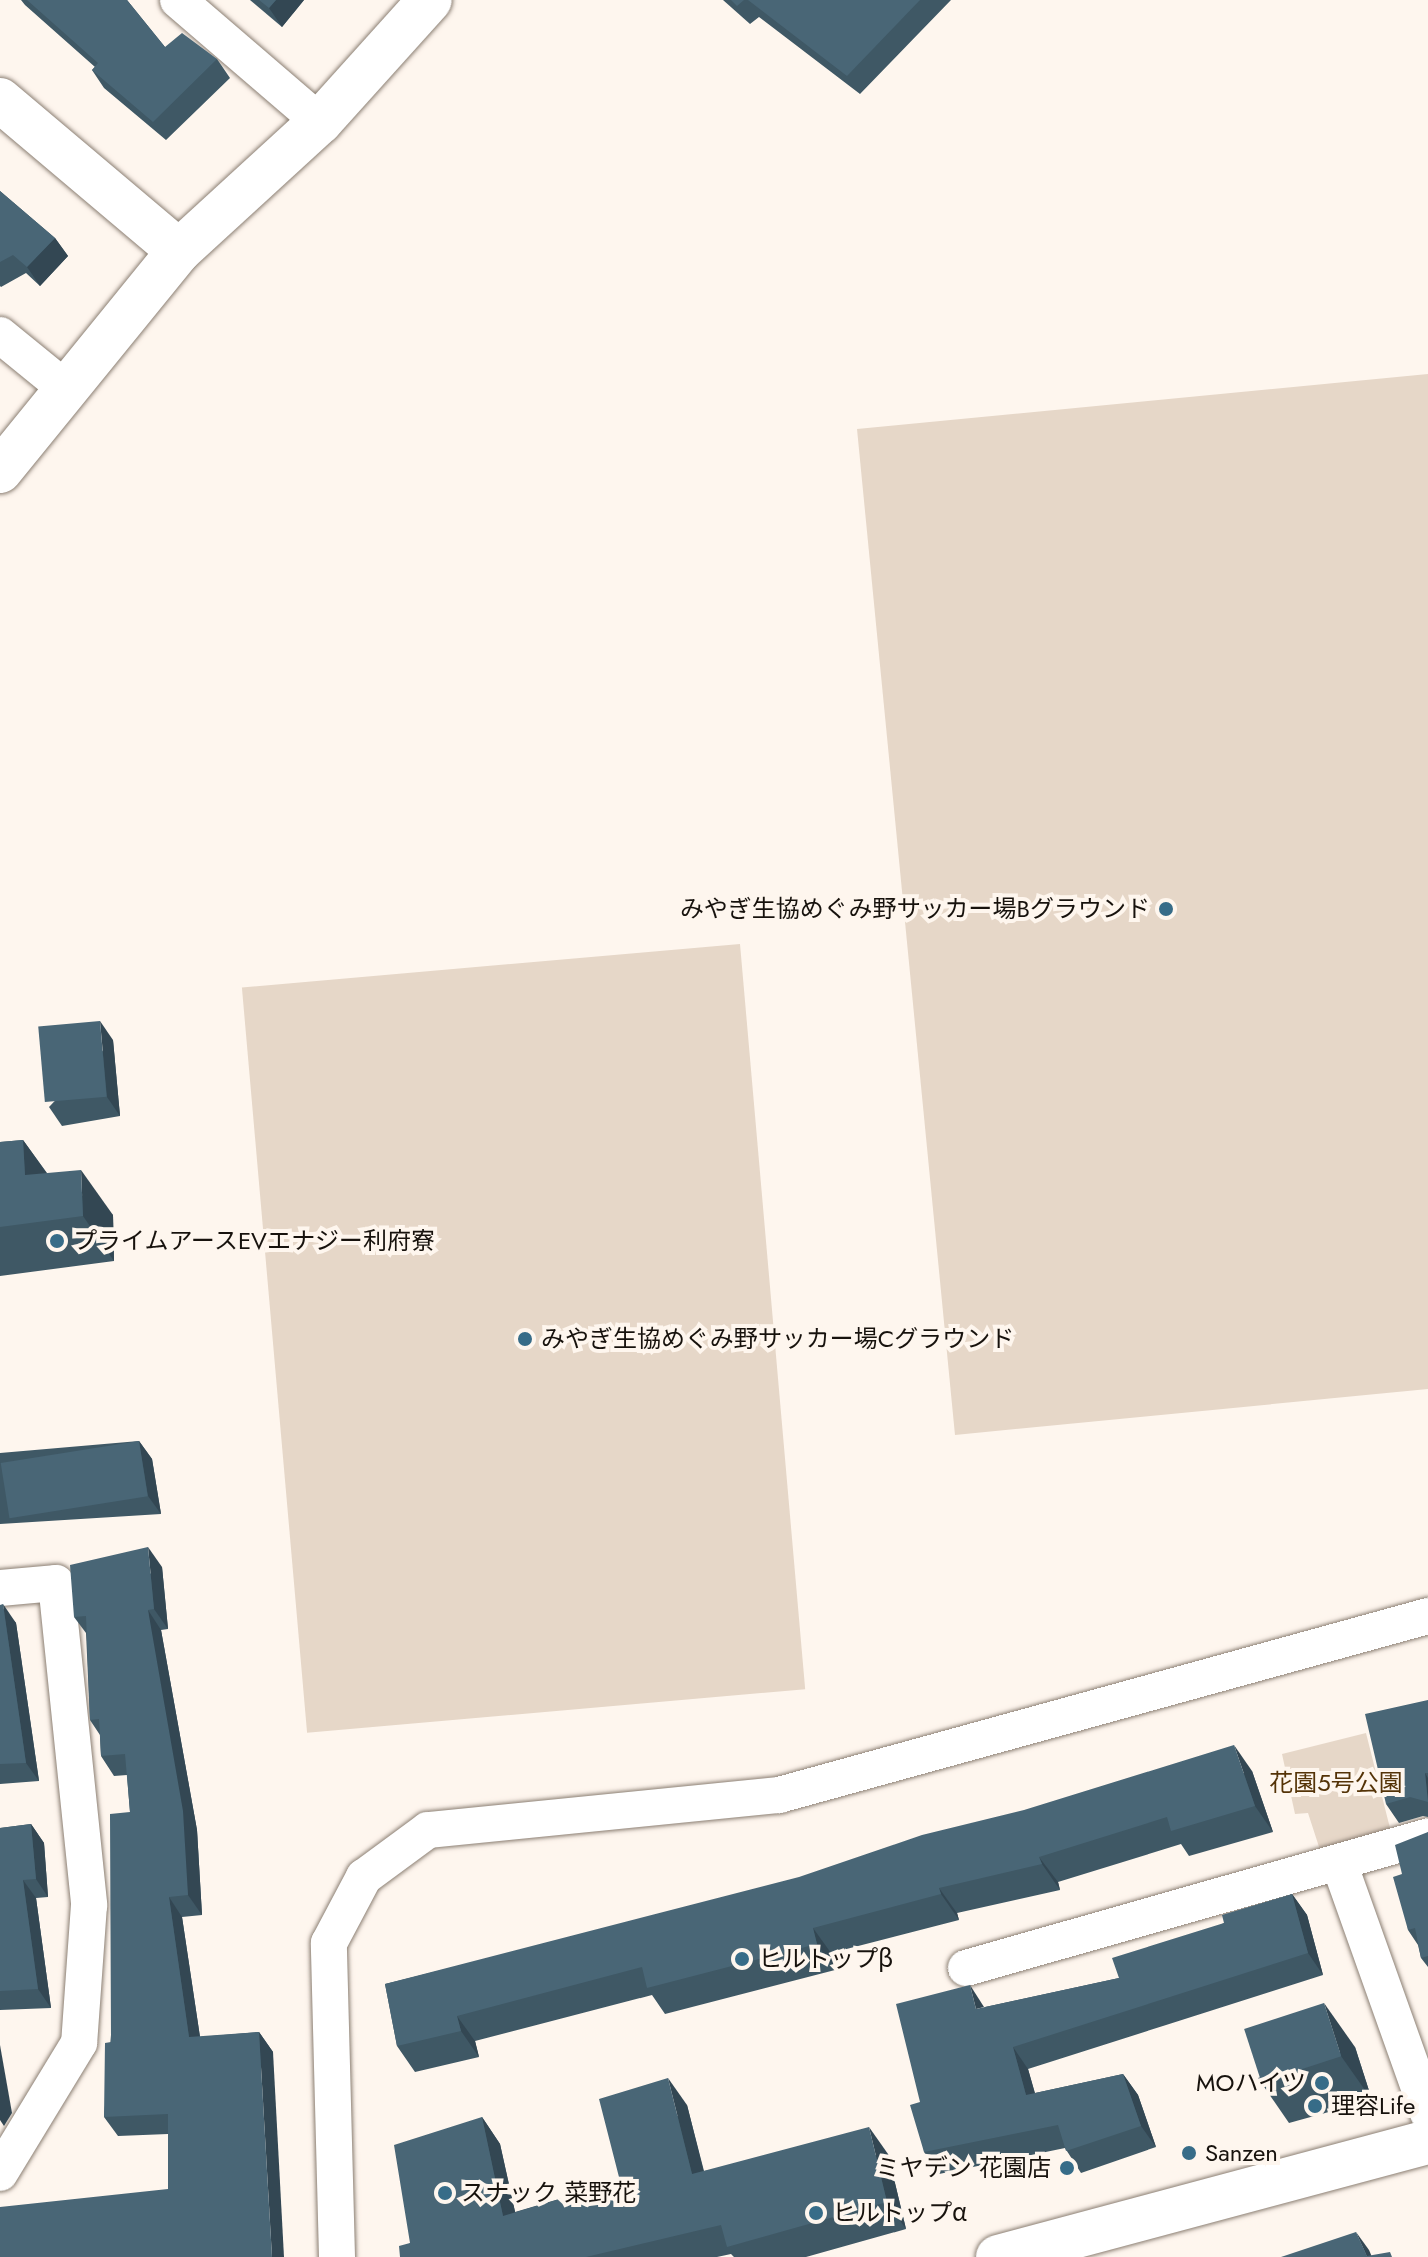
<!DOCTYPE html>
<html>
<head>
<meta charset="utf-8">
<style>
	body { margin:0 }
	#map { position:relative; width:1428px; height:2257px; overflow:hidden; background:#fef6ee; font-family:Jost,"Noto Sans JP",sans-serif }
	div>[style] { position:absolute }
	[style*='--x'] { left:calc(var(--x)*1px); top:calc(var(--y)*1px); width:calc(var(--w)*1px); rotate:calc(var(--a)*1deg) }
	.green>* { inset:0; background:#e6d7c8; transform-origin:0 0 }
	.roads { filter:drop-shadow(0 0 2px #8b7f73) drop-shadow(0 0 2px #8b7f73) }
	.minor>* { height:36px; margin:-18px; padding:0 18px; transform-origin:18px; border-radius:18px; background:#fff }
	.tertiary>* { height:44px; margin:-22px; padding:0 22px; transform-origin:22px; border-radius:22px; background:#fff }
	.wall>* { inset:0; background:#3f5865 }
	.shaded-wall>* { inset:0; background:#334753 }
	.building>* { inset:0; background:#496676; transform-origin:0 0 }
	.dots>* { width:22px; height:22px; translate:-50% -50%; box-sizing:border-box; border:4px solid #fef6ee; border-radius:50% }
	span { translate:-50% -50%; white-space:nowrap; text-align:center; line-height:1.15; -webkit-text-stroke:8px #fef6ee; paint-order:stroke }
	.poi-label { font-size:24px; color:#17120d }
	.right { translate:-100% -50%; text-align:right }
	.left { translate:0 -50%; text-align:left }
	.park-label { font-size:24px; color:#543307 }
</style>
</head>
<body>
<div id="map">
	<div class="green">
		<div style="clip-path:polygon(1428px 374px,1428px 1389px,955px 1435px,857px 429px)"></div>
		<div style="left:740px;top:944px;width:748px;height:500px;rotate:85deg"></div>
		<div style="clip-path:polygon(1366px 1733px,1391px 1832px,1321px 1853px,1308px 1813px,1295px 1814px,1282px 1754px)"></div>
	</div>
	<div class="roads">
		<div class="minor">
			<div style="--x:178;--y:0;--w:187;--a:40.7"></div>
			<div style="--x:0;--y:335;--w:84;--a:39.2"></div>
			<div style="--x:0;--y:1588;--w:56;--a:-5.1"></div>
			<div style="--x:56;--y:1583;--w:324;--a:84.1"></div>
			<div style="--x:89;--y:1905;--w:138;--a:94.1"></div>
			<div style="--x:79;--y:2043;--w:152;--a:121.3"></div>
			<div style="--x:1339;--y:1863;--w:265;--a:70.4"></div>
			<div style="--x:966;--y:1968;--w:480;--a:-15.9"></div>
			<div style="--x:337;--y:2257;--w:314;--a:-91.5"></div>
			<div style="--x:329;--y:1943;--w:75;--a:-62.1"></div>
			<div style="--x:364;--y:1877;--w:79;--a:-36.3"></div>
			<div style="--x:428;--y:1830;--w:353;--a:-5.7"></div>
			<div style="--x:779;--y:1795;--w:673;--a:-15.42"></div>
		</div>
		<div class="tertiary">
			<div style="--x:0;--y:100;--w:234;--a:40.2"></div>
			<div style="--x:0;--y:471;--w:284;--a:-50.9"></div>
			<div style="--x:179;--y:251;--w:191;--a:-42.5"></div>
			<div style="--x:320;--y:122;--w:164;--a:-48"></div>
			<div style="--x:998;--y:2257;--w:445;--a:-15"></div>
		</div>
	</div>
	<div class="wall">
		<div style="clip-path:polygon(21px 0,127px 0,165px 47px,217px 59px,230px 78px,166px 140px,104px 88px,92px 70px,95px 67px,25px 5px)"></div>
		<div style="clip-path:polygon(250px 0,304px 0,282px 27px)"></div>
		<div style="clip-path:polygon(723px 0,951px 0,860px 94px,759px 17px,750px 24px)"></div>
		<div style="clip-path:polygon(0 191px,55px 238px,68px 256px,40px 286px,26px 273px,1px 287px,0 286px)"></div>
		<div style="clip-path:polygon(113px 1040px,120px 1116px,62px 1126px,49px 1107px)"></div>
		<div style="clip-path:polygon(23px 1140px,47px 1173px,113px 1215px,114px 1261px,0 1276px,0 1142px)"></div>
		<div style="clip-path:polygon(139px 1441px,152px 1459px,161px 1514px,0 1524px,0 1453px)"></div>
		<div style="clip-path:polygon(162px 1567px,168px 1629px,161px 1630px,197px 1830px,202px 1915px,182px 1917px,200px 2037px,259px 2032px,273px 2052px,168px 2189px,168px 2134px,118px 2136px,104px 2117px,130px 1812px,127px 1775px,114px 1776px,101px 1756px,100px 1735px,90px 1720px,86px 1633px,74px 1617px)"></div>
		<div style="clip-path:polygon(0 1605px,16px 1623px,39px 1781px,0 1784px)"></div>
		<div style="clip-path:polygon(1428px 1700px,1428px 1817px,1423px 1816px,1399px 1823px,1386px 1804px)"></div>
		<div style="clip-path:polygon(1252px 1771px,1273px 1832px,1189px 1856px,1181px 1844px,1058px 1882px,1060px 1890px,957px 1913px,959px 1920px,831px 1953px,835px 1970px,665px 2014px,652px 1995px,475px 2041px,479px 2057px,415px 2072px,397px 2046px,385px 1984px)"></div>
		<div style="clip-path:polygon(31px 1824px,44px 1843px,48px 1897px,36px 1898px,51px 2008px,0 2010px,0 1828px)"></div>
		<div style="clip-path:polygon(1428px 1832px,1428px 1967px,1421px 1958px,1418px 1945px,1408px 1930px,1402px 1874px)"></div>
		<div style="clip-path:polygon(1292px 1894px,1307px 1915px,1323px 1975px,1028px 2069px,1035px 2093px,1123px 2074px,1138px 2095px,1156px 2147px,1081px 2173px,1065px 2148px,939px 2174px,924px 2152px,920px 2102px,985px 2007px,1119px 1978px,1224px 1923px)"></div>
		<div style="clip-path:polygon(1355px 2047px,1372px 2100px,1289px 2123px,1258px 2078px)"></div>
		<div style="clip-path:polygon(687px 2105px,704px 2171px,888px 2154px,906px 2229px,806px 2257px,734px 2257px,731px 2254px,717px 2257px,400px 2257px,410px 2243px,482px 2117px,500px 2144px,515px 2212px,620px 2181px)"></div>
	</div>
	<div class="shaded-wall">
		<div style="clip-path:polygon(276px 0,304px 0,282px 27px,269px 8px)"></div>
		<div style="clip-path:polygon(55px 238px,68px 256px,40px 286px,27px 267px)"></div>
		<div style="clip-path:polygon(100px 1021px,113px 1040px,120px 1116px,107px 1097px)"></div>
		<div style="clip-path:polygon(23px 1140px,55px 1185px,25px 1175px)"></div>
		<div style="clip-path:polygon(81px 1170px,113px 1215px,114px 1261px,83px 1216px)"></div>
		<div style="clip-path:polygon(139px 1441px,152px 1459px,161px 1514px,148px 1496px)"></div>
		<div style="clip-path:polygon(148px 1547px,162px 1567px,168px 1629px,154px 1609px)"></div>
		<div style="clip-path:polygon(3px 1604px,16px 1623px,39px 1781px,26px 1763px)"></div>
		<div style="clip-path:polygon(148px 1610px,161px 1630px,197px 1830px,202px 1915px,188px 1895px)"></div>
		<div style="clip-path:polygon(1234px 1745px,1252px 1771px,1273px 1832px,1255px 1806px)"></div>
		<div style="clip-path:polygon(1425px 1773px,1428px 1778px,1428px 1800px)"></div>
		<div style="clip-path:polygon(31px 1824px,44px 1843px,48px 1897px,36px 1879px)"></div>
		<div style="clip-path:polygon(1039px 1857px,1058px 1882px,1060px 1890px,1042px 1864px)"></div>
		<div style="clip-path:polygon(23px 1880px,36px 1898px,51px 2008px,38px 1989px)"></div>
		<div style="clip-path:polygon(939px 1888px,957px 1913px,959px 1920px,941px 1894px)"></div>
		<div style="clip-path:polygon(1292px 1894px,1307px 1915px,1323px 1975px,1308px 1953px)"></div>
		<div style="clip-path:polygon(169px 1897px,182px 1917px,203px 2057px,189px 2037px)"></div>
		<div style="clip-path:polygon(813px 1928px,831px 1953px,835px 1970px,817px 1944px)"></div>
		<div style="clip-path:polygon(970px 1985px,984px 2007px,976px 2009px)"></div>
		<div style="clip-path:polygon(1324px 2003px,1355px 2047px,1372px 2100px,1341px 2056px)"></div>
		<div style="clip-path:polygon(457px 2016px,475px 2041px,479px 2057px,461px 2031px)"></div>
		<div style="clip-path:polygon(259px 2032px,273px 2052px,284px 2257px,272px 2257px)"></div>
		<div style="clip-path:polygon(0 2045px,12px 2113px,4px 2126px,0 2120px)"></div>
		<div style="clip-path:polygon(1013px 2047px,1028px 2069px,1041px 2116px,1026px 2095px)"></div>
		<div style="clip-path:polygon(1123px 2074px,1138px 2095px,1156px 2147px,1141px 2126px)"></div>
		<div style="clip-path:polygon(668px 2078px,687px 2105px,711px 2201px,692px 2174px)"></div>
		<div style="clip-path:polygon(482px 2117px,500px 2144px,522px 2243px,503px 2216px)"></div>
		<div style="clip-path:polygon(869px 2127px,888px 2154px,906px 2229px,887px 2202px)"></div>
		<div style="clip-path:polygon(1356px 2232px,1369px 2250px,1372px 2257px,1367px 2257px)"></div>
	</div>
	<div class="building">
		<div style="clip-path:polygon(27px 0,127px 0,165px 47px,182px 33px,217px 59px,153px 122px,92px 70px,98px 63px)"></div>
		<div style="clip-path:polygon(259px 0,276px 0,269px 8px)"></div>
		<div style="clip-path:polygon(731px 0,744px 0,737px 6px)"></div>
		<div style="clip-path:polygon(748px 0,920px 0,847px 76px)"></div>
		<div style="clip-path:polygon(0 191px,55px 238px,27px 267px,13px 255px,0 262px)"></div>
		<div style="left:100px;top:1021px;width:76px;height:62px;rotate:85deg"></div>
		<div style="clip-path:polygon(23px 1140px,25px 1175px,81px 1170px,83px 1216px,0 1227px,0 1142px)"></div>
		<div style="left:139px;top:1441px;width:56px;height:140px;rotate:81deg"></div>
		<div style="clip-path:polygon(148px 1547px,154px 1609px,148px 1610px,183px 1811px,188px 1895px,169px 1897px,189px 2037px,259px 2032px,272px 2257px,0 2257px,0 2207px,168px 2189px,168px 2114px,104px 2117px,105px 2043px,111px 2042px,110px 1814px,130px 1812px,125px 1754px,101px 1756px,99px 1719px,90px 1720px,86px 1616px,74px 1617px,70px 1565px)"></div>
		<div style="clip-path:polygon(3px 1604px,26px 1763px,0 1764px,0 1605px)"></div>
		<div style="clip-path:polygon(1428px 1700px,1428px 1773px,1425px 1773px,1428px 1802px,1410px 1797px,1386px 1804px,1365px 1714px)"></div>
		<div style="clip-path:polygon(1234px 1745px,1255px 1806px,1171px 1831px,1167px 1817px,1039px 1857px,1042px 1864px,939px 1888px,941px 1894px,813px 1928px,817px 1944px,647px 1988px,642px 1967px,457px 2016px,461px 2031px,397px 2046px,385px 1984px,799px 1877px,922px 1835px,1024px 1810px)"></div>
		<div style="clip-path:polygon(31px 1824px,36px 1879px,23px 1880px,38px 1989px,0 1991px,0 1828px)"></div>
		<div style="clip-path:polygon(1428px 1832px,1428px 1956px,1421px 1958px,1415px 1928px,1408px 1930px,1393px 1877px,1402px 1874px,1395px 1845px)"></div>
		<div style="clip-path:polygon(1292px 1894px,1308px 1953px,1013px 2047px,1026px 2095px,1123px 2074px,1141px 2126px,1066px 2151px,1058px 2125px,924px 2152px,910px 2105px,920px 2102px,896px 2004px,970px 1985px,976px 2009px,1119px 1978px,1112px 1958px,1224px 1923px,1222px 1915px)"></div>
		<div style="left:1324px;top:2003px;width:56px;height:84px;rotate:72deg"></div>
		<div style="clip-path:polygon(668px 2078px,692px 2174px,869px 2127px,887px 2202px,727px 2247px,721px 2225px,586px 2257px,400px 2257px,399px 2246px,410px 2243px,394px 2145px,482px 2117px,503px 2216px,620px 2181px,599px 2099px)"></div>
		<div style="clip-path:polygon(1356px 2232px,1367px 2256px,1390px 2252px,1392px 2257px,1281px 2257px)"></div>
	</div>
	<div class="dots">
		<div style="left:1166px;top:909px;background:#376c88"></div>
		<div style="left:57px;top:1241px;background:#376c88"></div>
		<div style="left:525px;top:1339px;background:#376c88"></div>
		<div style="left:742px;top:1959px;background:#376c88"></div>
		<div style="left:1322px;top:2083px;background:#376c88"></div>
		<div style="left:1315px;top:2106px;background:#376c88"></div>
		<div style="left:1189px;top:2153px;background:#376c88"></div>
		<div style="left:1067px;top:2168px;background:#376c88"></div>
		<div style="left:445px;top:2193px;background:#376c88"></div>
		<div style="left:816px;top:2213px;background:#376c88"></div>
	</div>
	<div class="poi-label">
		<span class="right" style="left:1150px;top:909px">みやぎ生協めぐみ野サッカー場Bグラウンド</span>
		<span class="left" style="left:73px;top:1241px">プライムアースEVエナジー利府寮</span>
		<span class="left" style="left:541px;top:1339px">みやぎ生協めぐみ野サッカー場Cグラウンド</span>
		<span class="left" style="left:758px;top:1959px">ヒルトップβ</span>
		<span class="right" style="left:1306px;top:2083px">MOハイツ</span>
		<span class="left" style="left:1331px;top:2106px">理容Life</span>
		<span class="left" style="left:1205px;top:2153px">Sanzen</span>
		<span class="right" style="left:1051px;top:2168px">ミヤデン 花園店</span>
		<span class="left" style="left:461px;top:2193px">スナック 菜野花</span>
		<span class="left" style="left:832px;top:2213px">ヒルトップα</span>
	</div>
	<div class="park-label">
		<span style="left:1336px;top:1783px">花園5号公園</span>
	</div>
</div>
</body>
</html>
